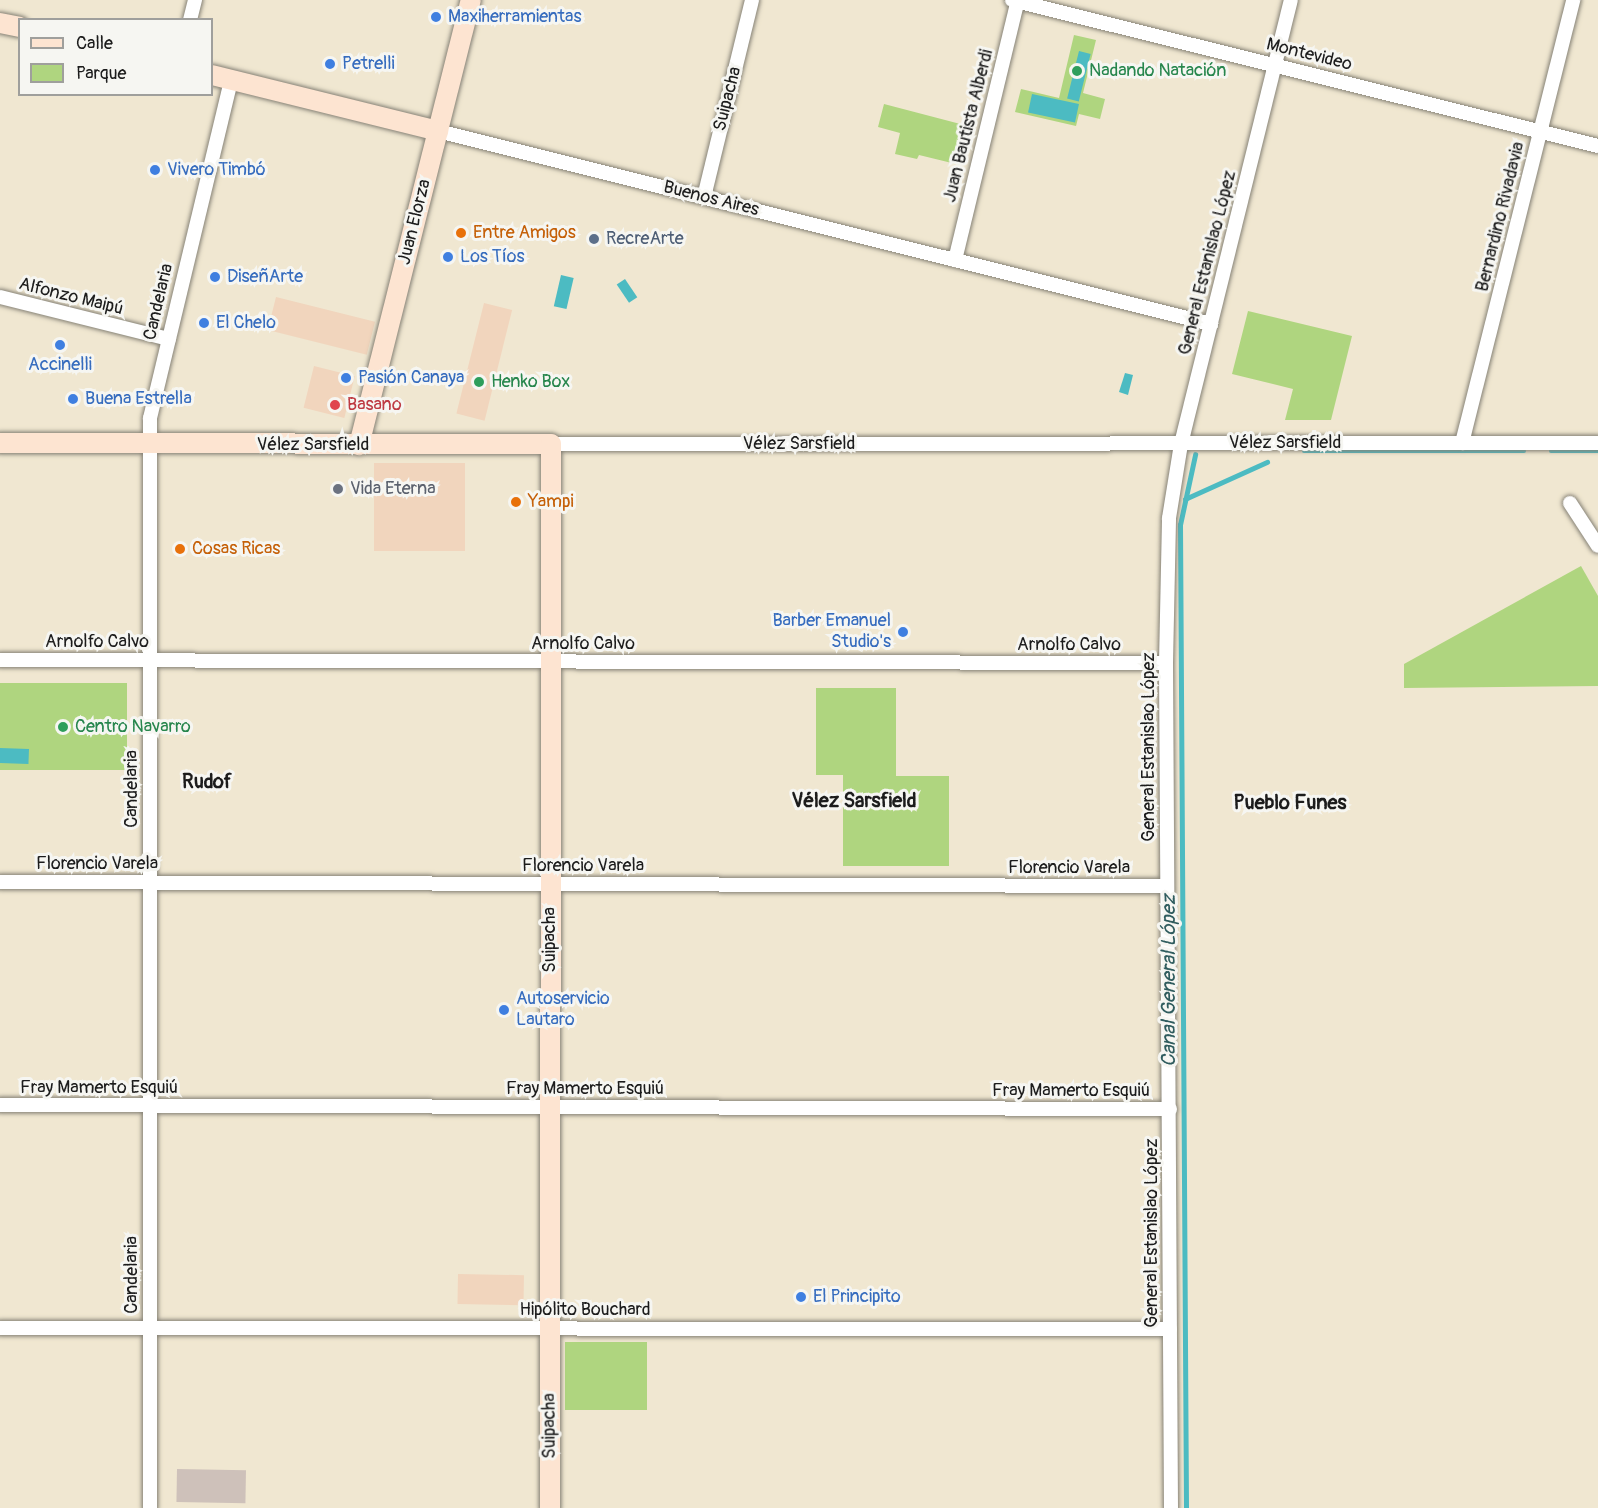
<!DOCTYPE html>
<html>
<head>
<meta charset="utf-8">
<style>
	body { margin:0 }
	#map { position:relative; width:1598px; height:1508px; overflow:hidden; background:#f0e7d1; font-family:Pangolin,sans-serif }
	div>[style] { position:absolute }
	[style*='--x'] { left:calc(var(--x)*1px); top:calc(var(--y)*1px); width:calc(var(--w)*1px); rotate:calc(var(--a)*1deg) }
	.built>* { inset:0; background:#f1d5bd; transform-origin:0 0 }
	.industrial>* { inset:0; background:#cec1ba; transform-origin:0 0 }
	.green>* { inset:0; background:#afd57f; transform-origin:0 0 }
	.water>* { inset:0; background:#4cbbc2; transform-origin:0 0 }
	.stream>* { height:4.5px; margin:-2.25px; padding:0 2.25px; transform-origin:2.25px; border-radius:2.25px; background:#4cbbc2 }
	.roads { filter:drop-shadow(0 0 2px #868276) drop-shadow(0 0 2px #868276) }
	.street>* { height:14px; margin:-7px; padding:0 7px; transform-origin:7px; border-radius:7px; background:#fff }
	.secondary>* { height:20px; margin:-10px; padding:0 10px; transform-origin:10px; border-radius:10px; background:#fde4d1 }
	.dots>* { width:16px; height:16px; translate:-50% -50%; box-sizing:border-box; border:3px solid #f6f6f2; border-radius:50% }
	span { translate:-50% -50%; white-space:nowrap; text-align:center; line-height:1.15; -webkit-text-stroke:6px #f6f6f2; paint-order:stroke }
	.shop-label { font-size:18px; color:#366cbe }
	.left { translate:0 -50%; text-align:left }
	.right { translate:-100% -50%; text-align:right }
	.street-label { font-size:18px; color:#1c1c1c }
	.leisure-label { font-size:18px; color:#27864d }
	.food-label { font-size:18px; color:#c56008 }
	.service-label { font-size:18px; color:#4e5e75 }
	.health-label { font-size:18px; color:#be3a42 }
	.worship-label { font-size:18px; color:#5b616d }
	.neighbourhood-label { font-size:20px; color:#1c1c1c; font-weight:700 }
	.water-label { font-size:20px; color:#2f5c5e; font-style:italic }
	.legend { position:absolute; left:18px; top:18px; width:195px; height:78px; box-sizing:border-box; background:#f6f6f2; border:2px solid #9f9f9c; margin:0; padding:8px 10px; list-style:none; font-size:18px; color:#1c1c1c }
	.legend li { display:flex; align-items:center; gap:12px; height:30px }
	.legend b { width:30px; border:2px solid #9f9f9c }
</style>
</head>
<body>
<div id="map">
	<div class="built">
		<div style="left:276px;top:297px;width:102px;height:34px;rotate:14deg"></div>
		<div style="left:484px;top:303px;width:29px;height:114px;rotate:14deg"></div>
		<div style="left:314px;top:366px;width:42px;height:43px;rotate:14deg"></div>
		<div style="left:374px;top:463px;width:91px;height:88px"></div>
		<div style="left:458px;top:1274px;width:66px;height:30px;rotate:1deg"></div>
	</div>
	<div class="industrial">
		<div style="left:177px;top:1469px;width:69px;height:33px;rotate:1deg"></div>
	</div>
	<div class="green">
		<div style="clip-path:polygon(1074px 35px,1096px 40px,1083px 93px,1105px 99px,1100px 119px,1079px 114px,1076px 126px,1015px 112px,1021px 89px,1059px 98px)"></div>
		<div style="clip-path:polygon(884px 104px,968px 126px,960px 165px,919px 155px,917px 159px,895px 154px,900px 133px,878px 127px)"></div>
		<div style="clip-path:polygon(1248px 311px,1352px 336px,1331px 420px,1285px 420px,1293px 389px,1232px 374px)"></div>
		<div style="clip-path:polygon(1581px 566px,1598px 596px,1598px 686px,1404px 688px,1404px 664px)"></div>
		<div style="left:127px;top:683px;width:87px;height:127px;rotate:90deg"></div>
		<div style="clip-path:polygon(816px 688px,896px 688px,896px 776px,949px 776px,949px 866px,843px 866px,843px 775px,816px 775px)"></div>
		<div style="left:565px;top:1342px;width:82px;height:68px"></div>
	</div>
	<div class="water">
		<div style="left:1079px;top:51px;width:12px;height:49px;rotate:14deg"></div>
		<div style="left:1032px;top:94px;width:48px;height:19px;rotate:12deg"></div>
		<div style="left:561px;top:275px;width:13px;height:32px;rotate:13deg"></div>
		<div style="left:625px;top:279px;width:22px;height:10px;rotate:56deg"></div>
		<div style="clip-path:polygon(1125px 373px,1133px 375px,1128px 395px,1119px 392px)"></div>
		<div style="left:0;top:748px;width:29px;height:15px;rotate:2deg"></div>
	</div>
	<div class="stream">
		<div style="--x:1304;--y:451;--w:220;--a:0"></div>
		<div style="--x:1551;--y:451;--w:47;--a:0"></div>
		<div style="--x:1185;--y:499;--w:90;--a:-24.3"></div>
		<div style="--x:1186;--y:1508;--w:983;--a:-90.35"></div>
		<div style="--x:1180;--y:525;--w:72;--a:-77.9"></div>
	</div>
	<div class="roads">
		<div class="street">
			<div style="--x:1012;--y:0;--w:604;--a:13.99"></div>
			<div style="--x:190;--y:20;--w:21;--a:-76"></div>
			<div style="--x:438;--y:131;--w:797;--a:14.02"></div>
			<div style="--x:704;--y:197;--w:203;--a:-76.3"></div>
			<div style="--x:955;--y:260;--w:268;--a:-76.4"></div>
			<div style="--x:0;--y:297;--w:174;--a:14"></div>
			<div style="--x:1462;--y:443;--w:457;--a:-75.9"></div>
			<div style="--x:551;--y:444;--w:1047;--a:-0.05"></div>
			<div style="--x:1570;--y:503;--w:51;--a:56.9"></div>
			<div style="--x:0;--y:660;--w:1166;--a:0.15"></div>
			<div style="--x:0;--y:882;--w:1167;--a:0.2"></div>
			<div style="--x:0;--y:1105;--w:1170;--a:0.2"></div>
			<div style="--x:0;--y:1328;--w:1170;--a:0.05"></div>
			<div style="--x:150;--y:1508;--w:1090;--a:-90"></div>
			<div style="--x:150;--y:418;--w:348;--a:-76.5"></div>
			<div style="--x:1171;--y:1508;--w:845;--a:-90.34"></div>
			<div style="--x:1166;--y:663;--w:145;--a:-88.8"></div>
			<div style="--x:1169;--y:518;--w:75;--a:-80.8"></div>
			<div style="--x:1181;--y:444;--w:457;--a:-76.1"></div>
		</div>
		<div class="secondary">
			<div style="--x:0;--y:23;--w:20;--a:11"></div>
			<div style="--x:212;--y:75;--w:233;--a:13.9"></div>
			<div style="--x:0;--y:443;--w:551;--a:0.1"></div>
			<div style="--x:551;--y:444;--w:1064;--a:90.05"></div>
			<div style="--x:359;--y:445;--w:459;--a:-75.9"></div>
		</div>
	</div>
	<div class="dots">
		<div style="left:436px;top:17px;background:#3f7fe0"></div>
		<div style="left:330px;top:64px;background:#3f7fe0"></div>
		<div style="left:1077px;top:71px;background:#2e9e5b"></div>
		<div style="left:155px;top:170px;background:#3f7fe0"></div>
		<div style="left:461px;top:233px;background:#e8710a"></div>
		<div style="left:594px;top:239px;background:#5c6f8a"></div>
		<div style="left:448px;top:257px;background:#3f7fe0"></div>
		<div style="left:215px;top:277px;background:#3f7fe0"></div>
		<div style="left:204px;top:323px;background:#3f7fe0"></div>
		<div style="left:60px;top:345px;background:#3f7fe0"></div>
		<div style="left:346px;top:378px;background:#3f7fe0"></div>
		<div style="left:479px;top:382px;background:#2e9e5b"></div>
		<div style="left:73px;top:399px;background:#3f7fe0"></div>
		<div style="left:335px;top:405px;background:#e0444e"></div>
		<div style="left:338px;top:489px;background:#6b7280"></div>
		<div style="left:516px;top:502px;background:#e8710a"></div>
		<div style="left:180px;top:549px;background:#e8710a"></div>
		<div style="left:903px;top:632px;background:#3f7fe0"></div>
		<div style="left:63px;top:727px;background:#2e9e5b"></div>
		<div style="left:504px;top:1010px;background:#3f7fe0"></div>
		<div style="left:801px;top:1297px;background:#3f7fe0"></div>
	</div>
	<div class="shop-label">
		<span class="left" style="left:448px;top:17px">Maxiherramientas</span>
		<span class="left" style="left:342px;top:64px">Petrelli</span>
		<span class="left" style="left:167px;top:170px">Vivero Timbó</span>
		<span class="left" style="left:460px;top:257px">Los Tíos</span>
		<span class="left" style="left:227px;top:277px">DiseñArte</span>
		<span class="left" style="left:216px;top:323px">El Chelo</span>
		<span style="left:60px;top:365px">Accinelli</span>
		<span class="left" style="left:358px;top:378px">Pasión Canaya</span>
		<span class="left" style="left:85px;top:399px">Buena Estrella</span>
		<span class="right" style="left:891px;top:632px">Barber Emanuel<br>Studio's</span>
		<span class="left" style="left:516px;top:1010px">Autoservicio<br>Lautaro</span>
		<span class="left" style="left:813px;top:1297px">El Principito</span>
	</div>
	<div class="street-label">
		<span style="left:1309px;top:55px;rotate:14deg">Montevideo</span>
		<span style="left:728px;top:99px;rotate:-76deg">Suipacha</span>
		<span style="left:969px;top:126px;rotate:-76deg">Juan Bautista Alberdi</span>
		<span style="left:711px;top:199px;rotate:14deg">Buenos Aires</span>
		<span style="left:1501px;top:217px;rotate:-76deg">Bernardino Rivadavia</span>
		<span style="left:415px;top:222px;rotate:-76deg">Juan Elorza</span>
		<span style="left:1208px;top:263px;rotate:-76deg">General Estanislao López</span>
		<span style="left:71px;top:297px;rotate:14deg">Alfonzo Maipú</span>
		<span style="left:159px;top:302px;rotate:-77deg">Candelaria</span>
		<span style="left:1285px;top:443px">Vélez Sarsfield</span>
		<span style="left:799px;top:444px">Vélez Sarsfield</span>
		<span style="left:313px;top:445px">Vélez Sarsfield</span>
		<span style="left:97px;top:642px">Arnolfo Calvo</span>
		<span style="left:583px;top:644px">Arnolfo Calvo</span>
		<span style="left:1069px;top:645px">Arnolfo Calvo</span>
		<span style="left:1149px;top:747px;rotate:-90deg">General Estanislao López</span>
		<span style="left:132px;top:789px;rotate:-90deg">Candelaria</span>
		<span style="left:97px;top:864px">Florencio Varela</span>
		<span style="left:583px;top:866px">Florencio Varela</span>
		<span style="left:1069px;top:868px">Florencio Varela</span>
		<span style="left:550px;top:940px;rotate:-90deg">Suipacha</span>
		<span style="left:99px;top:1088px">Fray Mamerto Esquiú</span>
		<span style="left:585px;top:1089px">Fray Mamerto Esquiú</span>
		<span style="left:1071px;top:1091px">Fray Mamerto Esquiú</span>
		<span style="left:1152px;top:1233px;rotate:-90deg">General Estanislao López</span>
		<span style="left:132px;top:1275px;rotate:-90deg">Candelaria</span>
		<span style="left:585px;top:1310px">Hipólito Bouchard</span>
		<span style="left:550px;top:1426px;rotate:-90deg">Suipacha</span>
	</div>
	<div class="leisure-label">
		<span class="left" style="left:1089px;top:71px">Nadando Natación</span>
		<span class="left" style="left:491px;top:382px">Henko Box</span>
		<span class="left" style="left:75px;top:727px">Centro Navarro</span>
	</div>
	<div class="food-label">
		<span class="left" style="left:473px;top:233px">Entre Amigos</span>
		<span class="left" style="left:528px;top:502px">Yampi</span>
		<span class="left" style="left:192px;top:549px">Cosas Ricas</span>
	</div>
	<div class="service-label">
		<span class="left" style="left:606px;top:239px">RecreArte</span>
	</div>
	<div class="health-label">
		<span class="left" style="left:347px;top:405px">Basano</span>
	</div>
	<div class="worship-label">
		<span class="left" style="left:350px;top:489px">Vida Eterna</span>
	</div>
	<div class="neighbourhood-label">
		<span style="left:207px;top:781px">Rudof</span>
		<span style="left:854px;top:800px">Vélez Sarsfield</span>
		<span style="left:1290px;top:802px">Pueblo Funes</span>
	</div>
	<div class="water-label">
		<span style="left:1168px;top:981px;rotate:-90deg">Canal General López</span>
	</div>
	<ul class="legend">
	<li><b style="height:8px;background:#fde4d1"></b>Calle</li>
	<li><b style="height:16px;background:#afd57f"></b>Parque</li>
	</ul>
</div>
</body>
</html>
